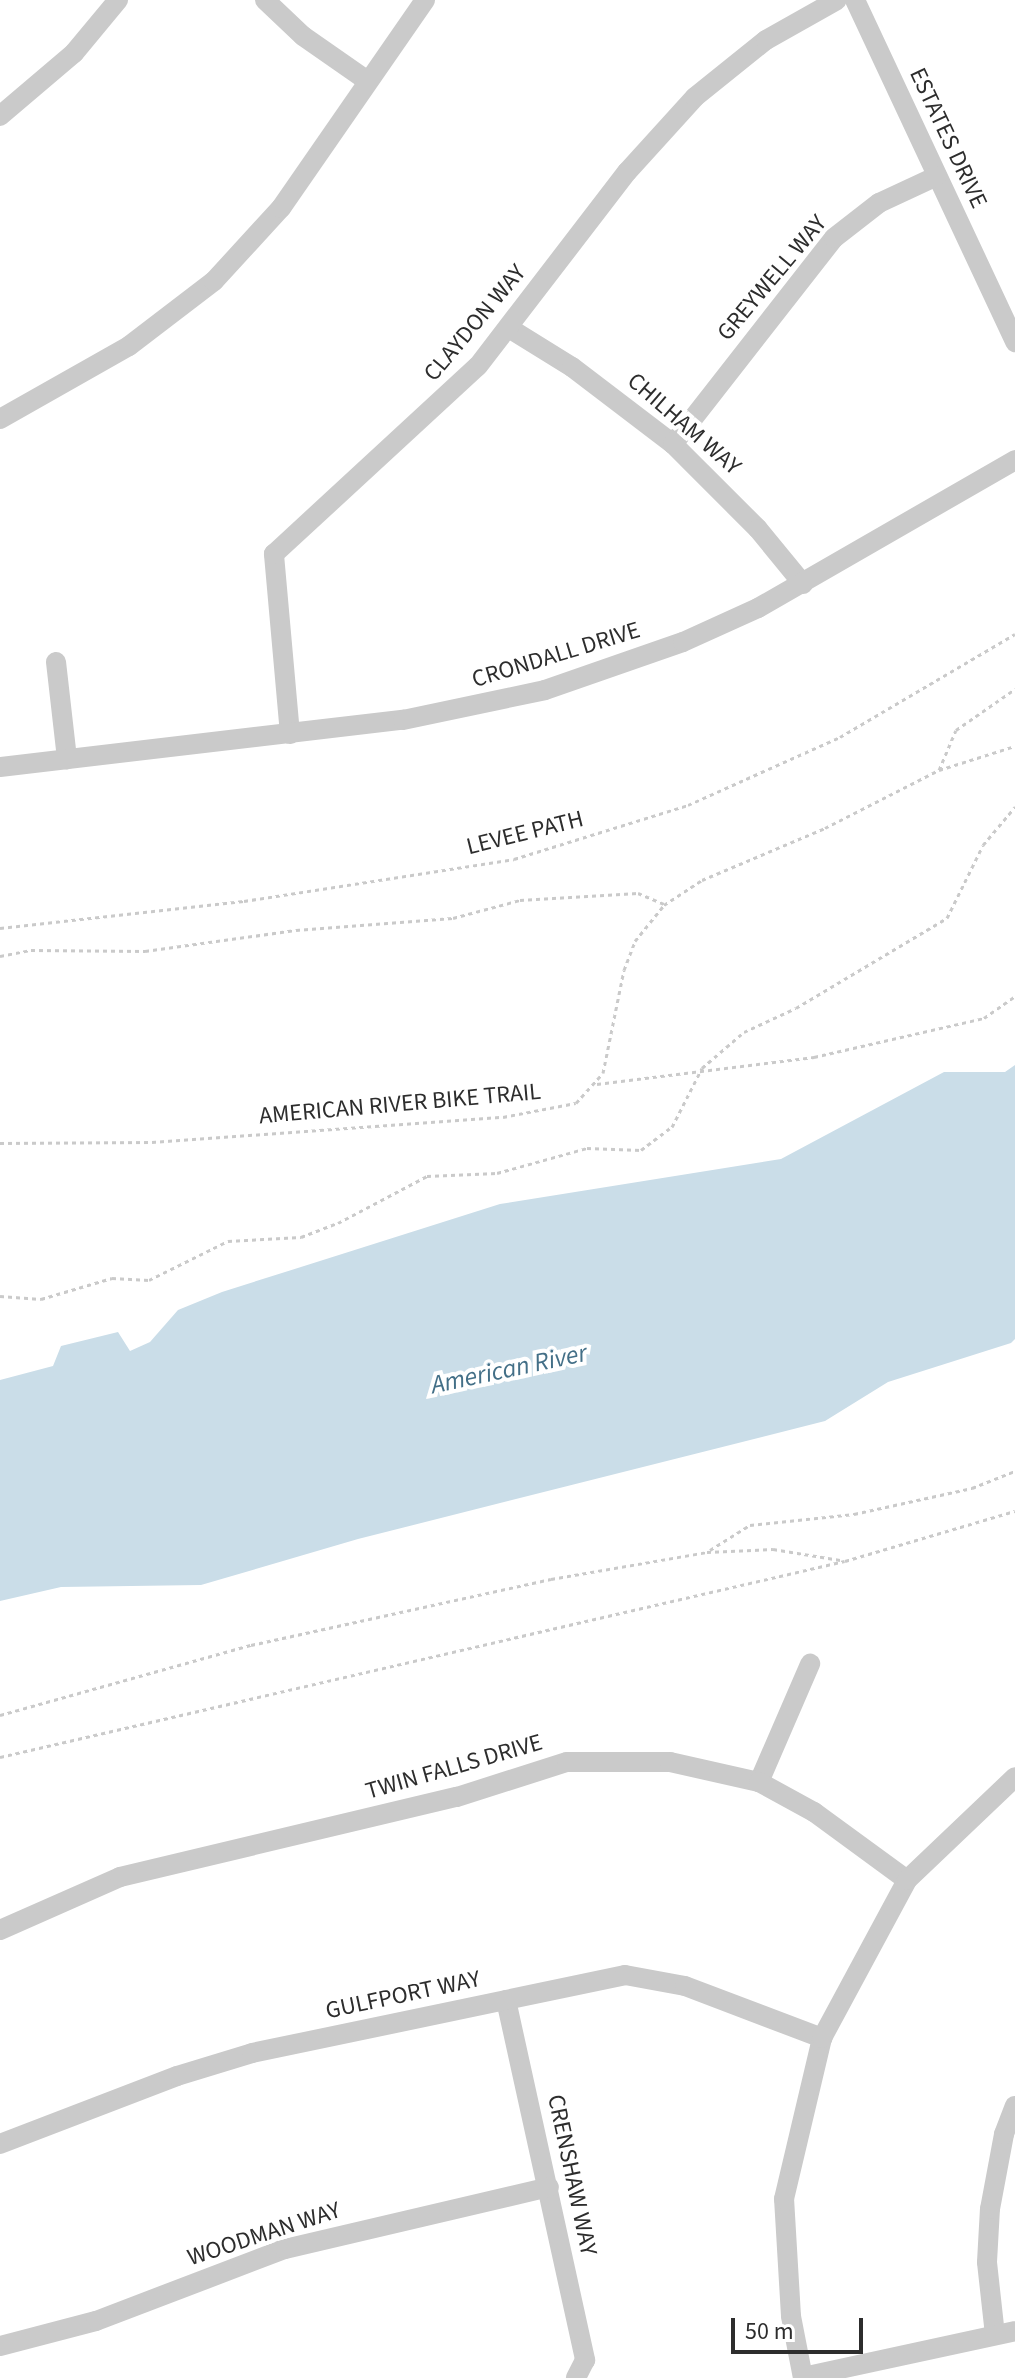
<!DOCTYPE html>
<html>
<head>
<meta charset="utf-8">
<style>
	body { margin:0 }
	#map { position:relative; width:1015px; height:2378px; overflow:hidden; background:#fff; font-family:"Source Sans 3",sans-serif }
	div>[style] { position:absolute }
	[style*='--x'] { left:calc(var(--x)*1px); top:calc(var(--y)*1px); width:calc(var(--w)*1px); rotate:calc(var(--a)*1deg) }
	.water>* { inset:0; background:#cadde8 }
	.path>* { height:3px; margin-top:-1.5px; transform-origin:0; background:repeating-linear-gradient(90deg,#cacaca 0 4px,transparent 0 8px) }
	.minor>* { height:20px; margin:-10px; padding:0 10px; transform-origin:10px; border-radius:10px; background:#cacaca }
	span { translate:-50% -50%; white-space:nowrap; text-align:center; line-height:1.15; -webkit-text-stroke:8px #fff; paint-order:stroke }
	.street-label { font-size:24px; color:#2d2d2d }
	.water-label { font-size:26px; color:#436f87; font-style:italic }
	.scale { position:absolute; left:731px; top:2318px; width:132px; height:36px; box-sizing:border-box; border:4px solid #2d2d2d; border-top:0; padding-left:10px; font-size:24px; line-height:28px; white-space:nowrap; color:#2d2d2d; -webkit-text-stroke:6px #fff; paint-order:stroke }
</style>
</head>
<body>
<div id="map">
	<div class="water">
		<div style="clip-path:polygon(1015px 1065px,1015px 1339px,1011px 1343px,888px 1382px,825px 1421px,358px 1539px,201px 1585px,61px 1587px,0 1601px,0 1380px,53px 1366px,61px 1346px,118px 1332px,130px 1351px,150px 1342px,178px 1310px,222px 1292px,500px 1204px,781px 1159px,944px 1072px,1005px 1072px)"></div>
	</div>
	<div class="path">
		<div style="--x:939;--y:770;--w:43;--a:-67"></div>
		<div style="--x:956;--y:730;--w:72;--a:-34.8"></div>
		<div style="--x:0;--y:928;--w:245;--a:-6.3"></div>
		<div style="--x:244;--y:901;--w:273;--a:-8.8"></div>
		<div style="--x:514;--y:859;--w:182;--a:-17.2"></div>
		<div style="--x:688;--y:805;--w:167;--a:-24.1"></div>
		<div style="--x:840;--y:737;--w:203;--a:-30.5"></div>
		<div style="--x:0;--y:956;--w:32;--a:-11"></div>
		<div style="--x:31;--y:950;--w:114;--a:0.5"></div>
		<div style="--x:145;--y:951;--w:152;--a:-7.9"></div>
		<div style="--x:296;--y:930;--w:157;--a:-4.4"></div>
		<div style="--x:453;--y:918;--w:69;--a:-15"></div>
		<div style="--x:520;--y:900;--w:118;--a:-3.4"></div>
		<div style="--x:638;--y:893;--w:28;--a:23"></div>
		<div style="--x:597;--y:1084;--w:219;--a:-7.1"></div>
		<div style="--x:814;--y:1057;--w:174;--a:-12.9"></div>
		<div style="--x:984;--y:1018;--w:38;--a:-35"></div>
		<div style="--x:0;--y:1143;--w:152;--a:-0.4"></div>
		<div style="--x:152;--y:1142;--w:352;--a:-4.1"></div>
		<div style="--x:503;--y:1117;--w:74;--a:-10.9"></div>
		<div style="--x:576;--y:1103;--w:40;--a:-48"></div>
		<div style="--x:603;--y:1073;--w:105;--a:-78.5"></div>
		<div style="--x:624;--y:970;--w:31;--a:-69"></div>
		<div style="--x:635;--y:941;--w:46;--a:-51.1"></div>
		<div style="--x:664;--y:905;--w:45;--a:-33.3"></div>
		<div style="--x:702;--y:880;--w:134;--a:-22.9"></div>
		<div style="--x:825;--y:828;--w:128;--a:-27"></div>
		<div style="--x:939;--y:770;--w:80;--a:-17.5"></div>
		<div style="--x:0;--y:1296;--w:41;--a:4.2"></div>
		<div style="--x:41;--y:1299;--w:74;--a:-16.5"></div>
		<div style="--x:112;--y:1278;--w:37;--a:3"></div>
		<div style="--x:149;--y:1280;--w:88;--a:-26.3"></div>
		<div style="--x:228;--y:1241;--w:73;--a:-3.1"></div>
		<div style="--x:301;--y:1237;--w:40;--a:-21"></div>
		<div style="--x:338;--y:1223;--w:101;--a:-27.8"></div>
		<div style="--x:427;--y:1176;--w:70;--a:-2.5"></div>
		<div style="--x:497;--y:1173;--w:93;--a:-15.5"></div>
		<div style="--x:587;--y:1148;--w:54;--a:2.1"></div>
		<div style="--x:641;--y:1150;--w:39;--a:-37"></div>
		<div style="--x:672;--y:1127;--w:66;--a:-63"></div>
		<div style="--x:702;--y:1068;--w:55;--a:-40.6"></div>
		<div style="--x:744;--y:1032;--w:57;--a:-24.8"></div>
		<div style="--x:796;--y:1008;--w:176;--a:-30.8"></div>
		<div style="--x:947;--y:918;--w:81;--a:-63.7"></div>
		<div style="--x:983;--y:845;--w:50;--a:-49.9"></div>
		<div style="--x:710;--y:1550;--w:47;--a:-32"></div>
		<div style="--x:750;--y:1525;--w:105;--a:-6"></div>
		<div style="--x:854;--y:1514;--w:121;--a:-12.4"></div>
		<div style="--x:972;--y:1488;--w:46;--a:-21.6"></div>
		<div style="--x:0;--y:1715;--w:261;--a:-15.6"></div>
		<div style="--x:251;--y:1645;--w:307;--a:-12.4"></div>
		<div style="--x:551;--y:1579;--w:158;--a:-9.8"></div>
		<div style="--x:707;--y:1552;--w:66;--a:-2.6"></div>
		<div style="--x:773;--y:1549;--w:68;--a:9.3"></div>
		<div style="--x:0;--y:1757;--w:867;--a:-13.06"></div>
		<div style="--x:845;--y:1561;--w:177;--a:-16.4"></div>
	</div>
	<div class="minor">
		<div style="--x:265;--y:0;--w:52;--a:43.5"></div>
		<div style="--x:303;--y:36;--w:77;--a:34.9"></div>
		<div style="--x:855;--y:0;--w:378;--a:64.9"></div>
		<div style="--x:0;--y:116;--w:97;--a:-40.4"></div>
		<div style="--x:74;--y:53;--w:69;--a:-50.3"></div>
		<div style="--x:509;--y:328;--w:74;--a:31.8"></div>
		<div style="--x:572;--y:367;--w:127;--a:37.3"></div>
		<div style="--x:673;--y:444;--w:120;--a:45"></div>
		<div style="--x:758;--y:529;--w:71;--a:50.7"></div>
		<div style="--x:0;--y:419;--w:148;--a:-29.5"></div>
		<div style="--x:129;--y:346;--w:107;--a:-37.4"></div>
		<div style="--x:214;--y:281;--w:99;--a:-47.5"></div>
		<div style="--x:281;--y:208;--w:253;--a:-55.3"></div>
		<div style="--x:673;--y:444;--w:261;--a:-52"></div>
		<div style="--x:834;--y:238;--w:57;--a:-37.9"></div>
		<div style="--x:879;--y:203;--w:64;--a:-25"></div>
		<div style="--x:56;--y:662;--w:98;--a:83.5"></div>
		<div style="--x:290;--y:734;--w:181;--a:-95.1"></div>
		<div style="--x:274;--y:554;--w:277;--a:-42.7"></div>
		<div style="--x:478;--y:366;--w:245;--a:-52.5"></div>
		<div style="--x:627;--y:172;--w:101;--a:-47.8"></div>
		<div style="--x:695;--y:97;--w:91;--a:-38.8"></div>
		<div style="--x:766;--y:40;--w:81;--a:-29.4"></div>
		<div style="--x:0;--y:767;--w:406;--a:-6.7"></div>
		<div style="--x:403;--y:720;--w:145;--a:-11.9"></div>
		<div style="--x:545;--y:690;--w:146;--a:-19.2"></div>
		<div style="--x:683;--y:642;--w:82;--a:-24.4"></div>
		<div style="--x:758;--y:608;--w:297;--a:-29.9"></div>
		<div style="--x:759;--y:1782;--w:129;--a:-66.6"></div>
		<div style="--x:0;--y:1930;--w:131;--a:-23.8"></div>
		<div style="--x:120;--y:1877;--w:346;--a:-13.4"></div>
		<div style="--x:457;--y:1797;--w:115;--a:-17.7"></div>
		<div style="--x:567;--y:1762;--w:103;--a:0"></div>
		<div style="--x:670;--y:1762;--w:91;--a:12.7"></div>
		<div style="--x:759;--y:1782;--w:63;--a:28.6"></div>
		<div style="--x:814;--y:1812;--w:115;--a:36.2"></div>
		<div style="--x:506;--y:2000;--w:369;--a:77.6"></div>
		<div style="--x:585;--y:2360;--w:20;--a:117"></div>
		<div style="--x:0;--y:2144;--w:190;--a:-21"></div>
		<div style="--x:177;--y:2076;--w:78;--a:-17"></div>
		<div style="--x:252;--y:2053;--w:381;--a:-11.8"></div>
		<div style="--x:625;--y:1975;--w:61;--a:10.4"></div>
		<div style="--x:685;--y:1986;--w:147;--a:20.8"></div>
		<div style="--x:995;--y:2335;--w:73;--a:-96.3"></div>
		<div style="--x:987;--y:2262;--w:53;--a:-86.8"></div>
		<div style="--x:990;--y:2209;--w:76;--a:-79.4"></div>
		<div style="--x:1004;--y:2134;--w:30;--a:-69"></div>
		<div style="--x:0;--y:2346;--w:99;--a:-14.6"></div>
		<div style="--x:96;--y:2321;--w:202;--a:-20.9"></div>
		<div style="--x:285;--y:2249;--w:271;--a:-13.2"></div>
		<div style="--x:803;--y:2377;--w:217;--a:-12.2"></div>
		<div style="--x:803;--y:2378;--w:63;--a:-101"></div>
		<div style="--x:791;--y:2316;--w:117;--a:-93.4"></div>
		<div style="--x:784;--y:2199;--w:165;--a:-76.7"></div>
		<div style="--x:822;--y:2038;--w:179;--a:-61.7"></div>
		<div style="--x:907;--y:1880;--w:149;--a:-43.6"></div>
	</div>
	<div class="street-label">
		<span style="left:948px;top:138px;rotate:65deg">ESTATES DRIVE</span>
		<span style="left:772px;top:278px;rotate:-50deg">GREYWELL WAY</span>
		<span style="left:475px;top:323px;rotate:-50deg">CLAYDON WAY</span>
		<span style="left:684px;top:424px;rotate:41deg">CHILHAM WAY</span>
		<span style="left:556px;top:655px;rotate:-17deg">CRONDALL DRIVE</span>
		<span style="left:525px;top:833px;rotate:-14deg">LEVEE PATH</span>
		<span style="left:400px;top:1104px;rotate:-5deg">AMERICAN RIVER BIKE TRAIL</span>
		<span style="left:454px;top:1767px;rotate:-16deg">TWIN FALLS DRIVE</span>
		<span style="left:403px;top:1995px;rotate:-12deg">GULFPORT WAY</span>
		<span style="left:572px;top:2175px;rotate:78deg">CRENSHAW WAY</span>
		<span style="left:264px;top:2234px;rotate:-18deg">WOODMAN WAY</span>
	</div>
	<div class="water-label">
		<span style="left:509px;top:1369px;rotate:-12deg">American River</span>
	</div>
	<div class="scale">50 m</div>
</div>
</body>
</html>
